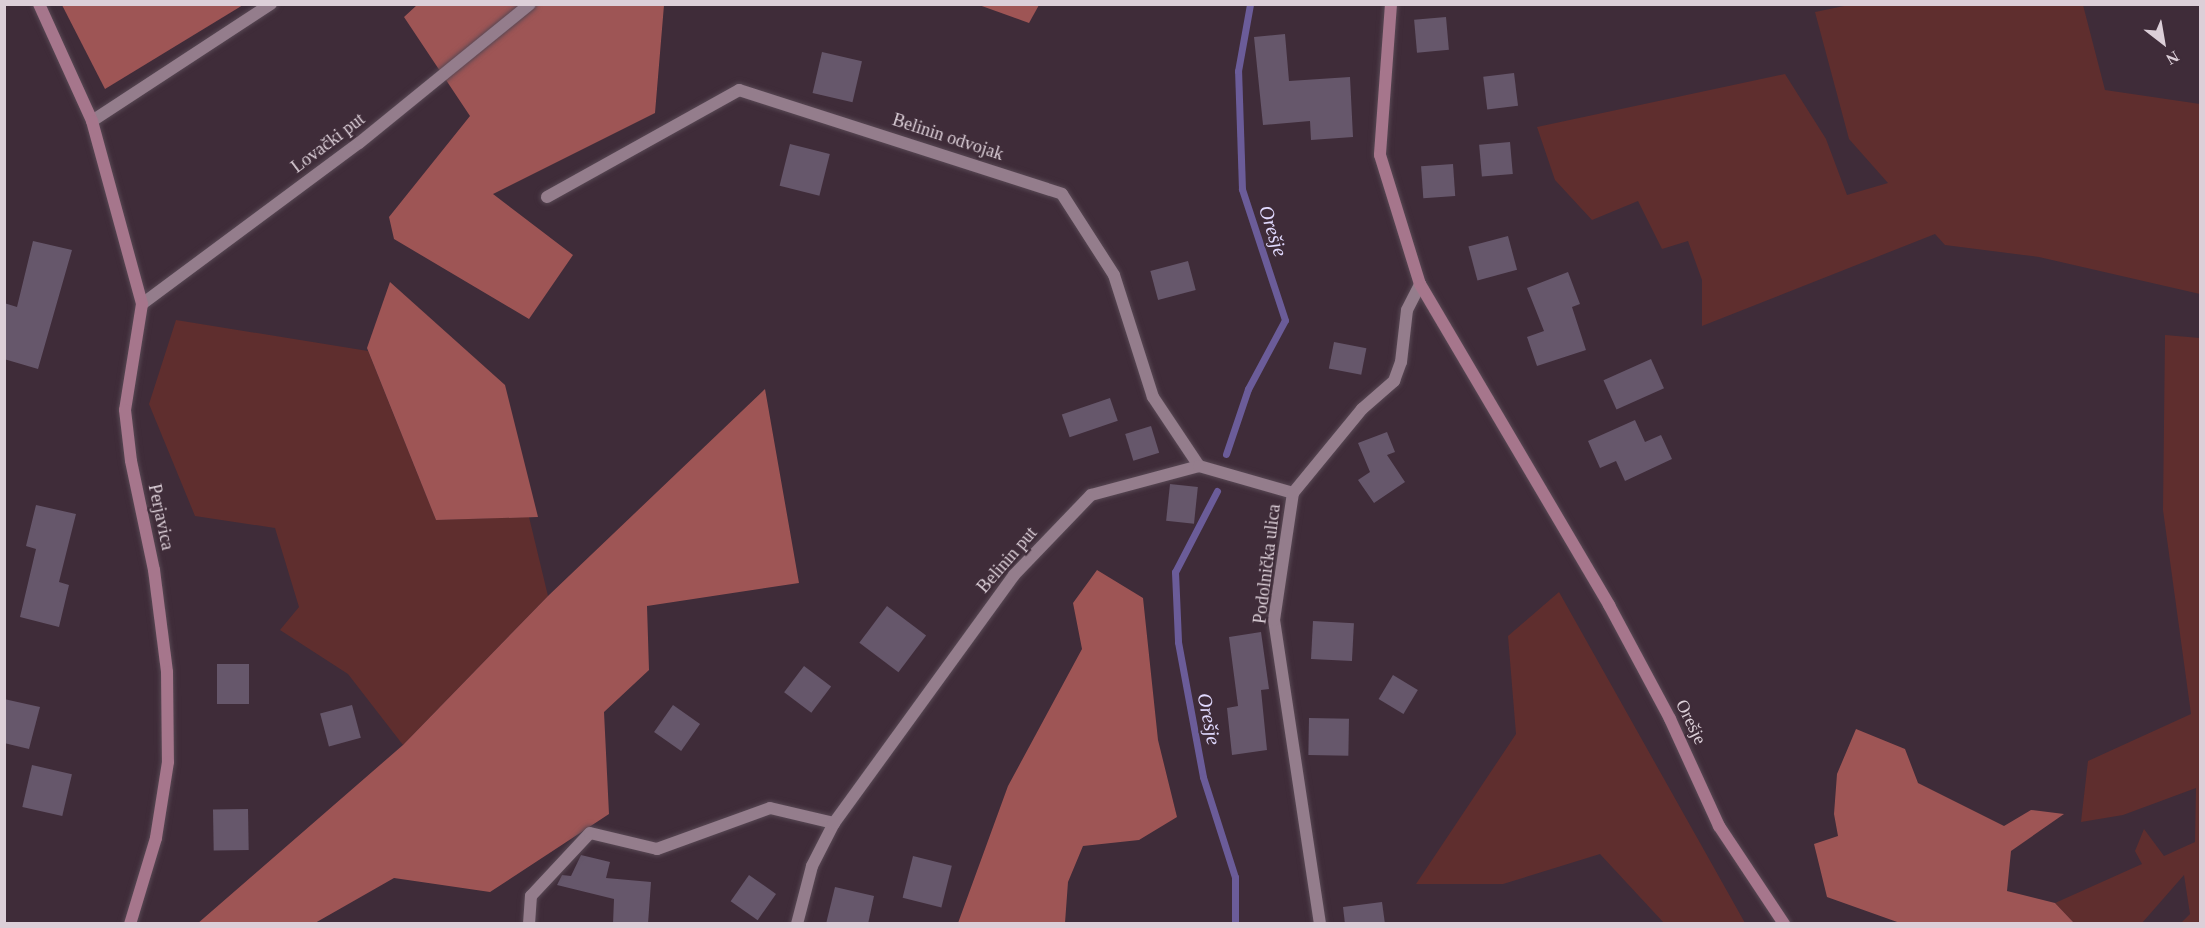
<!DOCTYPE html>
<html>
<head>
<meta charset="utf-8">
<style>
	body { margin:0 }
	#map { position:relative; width:2205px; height:928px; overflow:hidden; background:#3f2c39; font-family:Georgia,serif }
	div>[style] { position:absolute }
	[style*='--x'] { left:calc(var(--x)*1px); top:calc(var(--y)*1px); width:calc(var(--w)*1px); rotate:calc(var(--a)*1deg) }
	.green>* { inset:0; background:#5f2e2e }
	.forest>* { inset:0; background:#9e5555 }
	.stream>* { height:7px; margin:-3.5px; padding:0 3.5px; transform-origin:3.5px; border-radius:3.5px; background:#6b5c99 }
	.building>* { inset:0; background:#66576b; transform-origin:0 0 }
	.roads { filter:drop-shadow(0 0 2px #584854) drop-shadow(0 0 2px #584854) }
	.street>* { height:12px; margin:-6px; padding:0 6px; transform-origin:6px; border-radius:6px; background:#947d8c }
	.secondary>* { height:12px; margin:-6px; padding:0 6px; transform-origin:6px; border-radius:6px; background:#a6768c }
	span { translate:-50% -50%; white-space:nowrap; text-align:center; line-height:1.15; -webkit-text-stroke:4.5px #3f2c39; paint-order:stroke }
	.street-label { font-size:18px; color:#dccfd8 }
	.water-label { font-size:20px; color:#e1daff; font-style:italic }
	.frame { position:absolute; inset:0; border:6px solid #dccfd8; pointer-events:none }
	.north { position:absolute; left:2133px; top:12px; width:60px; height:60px; -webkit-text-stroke:4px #3f2c39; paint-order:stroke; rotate:149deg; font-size:16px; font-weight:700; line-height:24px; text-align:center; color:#dccfd8 }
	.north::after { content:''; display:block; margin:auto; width:21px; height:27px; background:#dccfd8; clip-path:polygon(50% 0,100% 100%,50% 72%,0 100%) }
</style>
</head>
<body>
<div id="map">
	<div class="green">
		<div style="clip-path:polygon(1849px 5px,2083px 5px,2105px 90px,2200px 104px,2200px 294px,2039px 257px,1945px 245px,1935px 234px,1702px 326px,1702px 280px,1688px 241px,1662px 249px,1638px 201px,1592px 220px,1555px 180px,1537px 127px,1785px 74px,1826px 139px,1847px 195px,1888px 183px,1849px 139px,1815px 12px)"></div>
		<div style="clip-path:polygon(176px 320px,368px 351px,436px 520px,529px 517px,548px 596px,403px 745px,348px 674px,280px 630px,299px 607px,275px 528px,195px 516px,149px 404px)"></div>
		<div style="clip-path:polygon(2165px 335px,2200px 338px,2200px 923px,2181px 923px,2190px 914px,2184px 875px,2142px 923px,2074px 923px,2055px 903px,2142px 864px,2135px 851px,2144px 829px,2164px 856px,2195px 842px,2196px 788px,2123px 815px,2081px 822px,2088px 761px,2191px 714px,2163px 510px)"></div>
		<div style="clip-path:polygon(1559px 592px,1745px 923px,1664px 923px,1600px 854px,1503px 884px,1416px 884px,1516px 734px,1508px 636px)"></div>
	</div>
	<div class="forest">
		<div style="clip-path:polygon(62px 5px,243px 5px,105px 89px)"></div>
		<div style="clip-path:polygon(417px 5px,664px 5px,655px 113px,493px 194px,573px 255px,529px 319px,394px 239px,389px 217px,470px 116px,404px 17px)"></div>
		<div style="clip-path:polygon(979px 5px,1039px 5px,1029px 23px)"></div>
		<div style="clip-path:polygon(390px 282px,505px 385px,538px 517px,436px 520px,367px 348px)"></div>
		<div style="clip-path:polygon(765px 389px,799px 583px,647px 606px,649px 670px,604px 712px,609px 814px,490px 892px,394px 878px,315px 923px,197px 924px,403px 745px,548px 596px)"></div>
		<div style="clip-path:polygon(1097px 570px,1143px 598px,1158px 740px,1177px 817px,1139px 840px,1083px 846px,1068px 882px,1065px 923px,958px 923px,1008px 786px,1082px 649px,1073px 603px)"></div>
		<div style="clip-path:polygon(1856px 729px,1905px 749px,1918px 783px,2004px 826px,2031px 810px,2064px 814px,2011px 851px,2007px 891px,2055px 903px,2074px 923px,1900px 923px,1827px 897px,1814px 844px,1838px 836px,1834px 814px,1837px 774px)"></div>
	</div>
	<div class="stream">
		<div style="--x:1226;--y:454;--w:69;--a:-71.3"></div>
		<div style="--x:1248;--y:389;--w:78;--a:-61.8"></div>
		<div style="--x:1285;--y:320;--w:138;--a:-108.2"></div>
		<div style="--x:1242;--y:189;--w:118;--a:-91.9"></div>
		<div style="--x:1238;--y:71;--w:68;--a:-79.8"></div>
		<div style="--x:1217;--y:491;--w:91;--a:117.4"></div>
		<div style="--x:1175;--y:572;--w:70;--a:87.5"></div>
		<div style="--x:1178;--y:642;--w:137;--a:79.5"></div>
		<div style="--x:1203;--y:777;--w:105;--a:72.3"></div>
		<div style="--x:1235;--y:877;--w:47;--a:90"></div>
	</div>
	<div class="building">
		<div style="left:1446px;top:17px;width:33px;height:32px;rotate:85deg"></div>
		<div style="clip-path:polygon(1285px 34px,1289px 81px,1350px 77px,1353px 137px,1311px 140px,1310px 121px,1263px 125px,1254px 37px)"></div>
		<div style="left:822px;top:52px;width:41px;height:42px;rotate:13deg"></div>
		<div style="left:1514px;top:73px;width:33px;height:31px;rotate:83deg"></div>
		<div style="left:1510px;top:142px;width:32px;height:31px;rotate:85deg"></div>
		<div style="left:790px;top:144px;width:41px;height:43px;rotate:14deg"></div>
		<div style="left:1453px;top:164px;width:32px;height:32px;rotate:86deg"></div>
		<div style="left:1508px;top:236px;width:35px;height:41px;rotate:75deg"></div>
		<div style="clip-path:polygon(33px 241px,72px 250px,38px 369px,4px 359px,4px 303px,17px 307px)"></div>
		<div style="left:1188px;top:261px;width:30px;height:39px;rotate:75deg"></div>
		<div style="clip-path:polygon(1568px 272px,1580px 304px,1572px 307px,1586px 350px,1537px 366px,1527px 337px,1544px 331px,1527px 288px)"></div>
		<div style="left:1334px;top:342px;width:33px;height:27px;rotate:11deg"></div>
		<div style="left:1651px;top:359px;width:32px;height:52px;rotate:66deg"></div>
		<div style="left:1110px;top:398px;width:24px;height:51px;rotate:71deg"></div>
		<div style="clip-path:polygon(1635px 420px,1645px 442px,1661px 435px,1672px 459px,1625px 481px,1616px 461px,1600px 468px,1588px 441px)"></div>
		<div style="left:1151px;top:426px;width:28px;height:27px;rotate:73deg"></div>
		<div style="clip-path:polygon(1387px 432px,1395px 452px,1387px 455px,1405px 482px,1374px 503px,1358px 480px,1370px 472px,1358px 443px)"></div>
		<div style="left:1170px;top:484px;width:28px;height:37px;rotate:6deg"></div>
		<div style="clip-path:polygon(36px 505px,76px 514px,59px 582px,69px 585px,59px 627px,20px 617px,36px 549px,26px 546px)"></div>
		<div style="left:887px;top:606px;width:49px;height:46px;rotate:37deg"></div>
		<div style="left:1313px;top:621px;width:41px;height:38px;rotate:3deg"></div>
		<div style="clip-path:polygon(1261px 632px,1269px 689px,1261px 690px,1267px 750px,1232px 755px,1227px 708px,1238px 706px,1229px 637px)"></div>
		<div style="left:217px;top:664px;width:32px;height:40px"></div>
		<div style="left:804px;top:666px;width:34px;height:33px;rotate:37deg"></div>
		<div style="left:1393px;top:675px;width:29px;height:28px;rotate:31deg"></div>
		<div style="clip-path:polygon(4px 699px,40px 707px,29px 749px,4px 743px)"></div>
		<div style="left:352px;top:705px;width:34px;height:33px;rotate:75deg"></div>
		<div style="left:673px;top:705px;width:33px;height:33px;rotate:35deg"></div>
		<div style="left:1309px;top:718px;width:40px;height:37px;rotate:1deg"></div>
		<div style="left:32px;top:765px;width:41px;height:43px;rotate:13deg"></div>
		<div style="left:248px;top:809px;width:41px;height:35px;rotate:89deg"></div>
		<div style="clip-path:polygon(581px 855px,610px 862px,606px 878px,651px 882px,648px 924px,613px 924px,614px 899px,557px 885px,562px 875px,571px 876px)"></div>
		<div style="left:913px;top:856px;width:40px;height:43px;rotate:14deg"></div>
		<div style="left:749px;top:875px;width:33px;height:32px;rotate:35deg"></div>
		<div style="clip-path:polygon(835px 887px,874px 896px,868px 924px,826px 924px)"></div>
		<div style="clip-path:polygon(1382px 902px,1385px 924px,1345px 924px,1343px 907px)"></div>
	</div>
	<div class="roads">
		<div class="street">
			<div style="--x:92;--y:121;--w:214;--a:-33.2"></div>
			<div style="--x:547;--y:197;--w:220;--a:-29.1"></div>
			<div style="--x:739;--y:90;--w:339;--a:17.8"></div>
			<div style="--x:1062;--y:194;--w:96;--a:57.3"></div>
			<div style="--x:1114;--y:275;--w:128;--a:72.3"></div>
			<div style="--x:1153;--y:397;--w:83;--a:56.3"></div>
			<div style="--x:142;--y:304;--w:270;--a:-36.6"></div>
			<div style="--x:359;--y:143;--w:220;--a:-39.1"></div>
			<div style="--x:529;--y:924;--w:28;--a:-86"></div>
			<div style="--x:531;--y:896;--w:86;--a:-46.9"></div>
			<div style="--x:590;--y:833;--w:69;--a:13.4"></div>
			<div style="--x:657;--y:849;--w:120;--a:-19.9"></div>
			<div style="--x:770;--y:808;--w:66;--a:13.2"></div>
			<div style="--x:797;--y:924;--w:60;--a:-75.5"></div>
			<div style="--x:812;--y:866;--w:48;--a:-62.9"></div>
			<div style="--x:834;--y:823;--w:306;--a:-54"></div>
			<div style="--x:1014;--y:575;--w:111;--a:-46.1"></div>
			<div style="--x:1091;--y:495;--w:112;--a:-15"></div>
			<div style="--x:1199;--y:466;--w:98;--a:16"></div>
			<div style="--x:1320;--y:924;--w:307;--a:-98.6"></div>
			<div style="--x:1274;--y:620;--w:128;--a:-81.5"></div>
			<div style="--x:1293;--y:493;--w:109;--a:-50.6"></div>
			<div style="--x:1362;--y:409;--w:43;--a:-41.2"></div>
			<div style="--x:1394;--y:381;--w:20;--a:-70"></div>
			<div style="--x:1401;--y:362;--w:52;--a:-83.4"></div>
			<div style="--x:1407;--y:310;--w:29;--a:-63"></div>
		</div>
		<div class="secondary">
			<div style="--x:39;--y:4;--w:128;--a:65.6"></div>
			<div style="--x:92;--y:121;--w:190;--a:74.7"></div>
			<div style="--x:142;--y:304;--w:107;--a:99.1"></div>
			<div style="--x:125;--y:410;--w:51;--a:83.3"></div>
			<div style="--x:131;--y:461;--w:111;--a:78.1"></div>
			<div style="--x:154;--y:570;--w:103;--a:82.7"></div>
			<div style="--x:167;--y:672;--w:90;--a:89.4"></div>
			<div style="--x:168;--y:762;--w:77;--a:99"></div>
			<div style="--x:156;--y:838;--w:90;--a:106.8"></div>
			<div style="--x:1391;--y:4;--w:151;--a:94.2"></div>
			<div style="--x:1380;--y:155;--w:135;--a:72.8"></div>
			<div style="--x:1420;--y:284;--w:373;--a:59.5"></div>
			<div style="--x:1609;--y:605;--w:129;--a:61.8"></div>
			<div style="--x:1670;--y:719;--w:118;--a:65.4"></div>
			<div style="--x:1719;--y:826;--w:118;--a:56.4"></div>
		</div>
	</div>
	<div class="street-label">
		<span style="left:948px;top:137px;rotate:18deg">Belinin odvojak</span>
		<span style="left:328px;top:143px;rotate:-37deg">Lovački put</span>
		<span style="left:161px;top:517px;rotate:78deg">Perjavica</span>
		<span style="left:1007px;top:560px;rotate:-49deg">Belinin put</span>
		<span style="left:1267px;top:564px;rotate:-83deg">Podolnička ulica</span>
		<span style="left:1691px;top:722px;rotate:64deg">Orešje</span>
	</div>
	<div class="water-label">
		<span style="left:1273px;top:231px;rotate:72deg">Orešje</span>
		<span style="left:1209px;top:719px;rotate:79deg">Orešje</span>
	</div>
	<div class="frame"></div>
	<div class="north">N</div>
</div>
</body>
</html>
